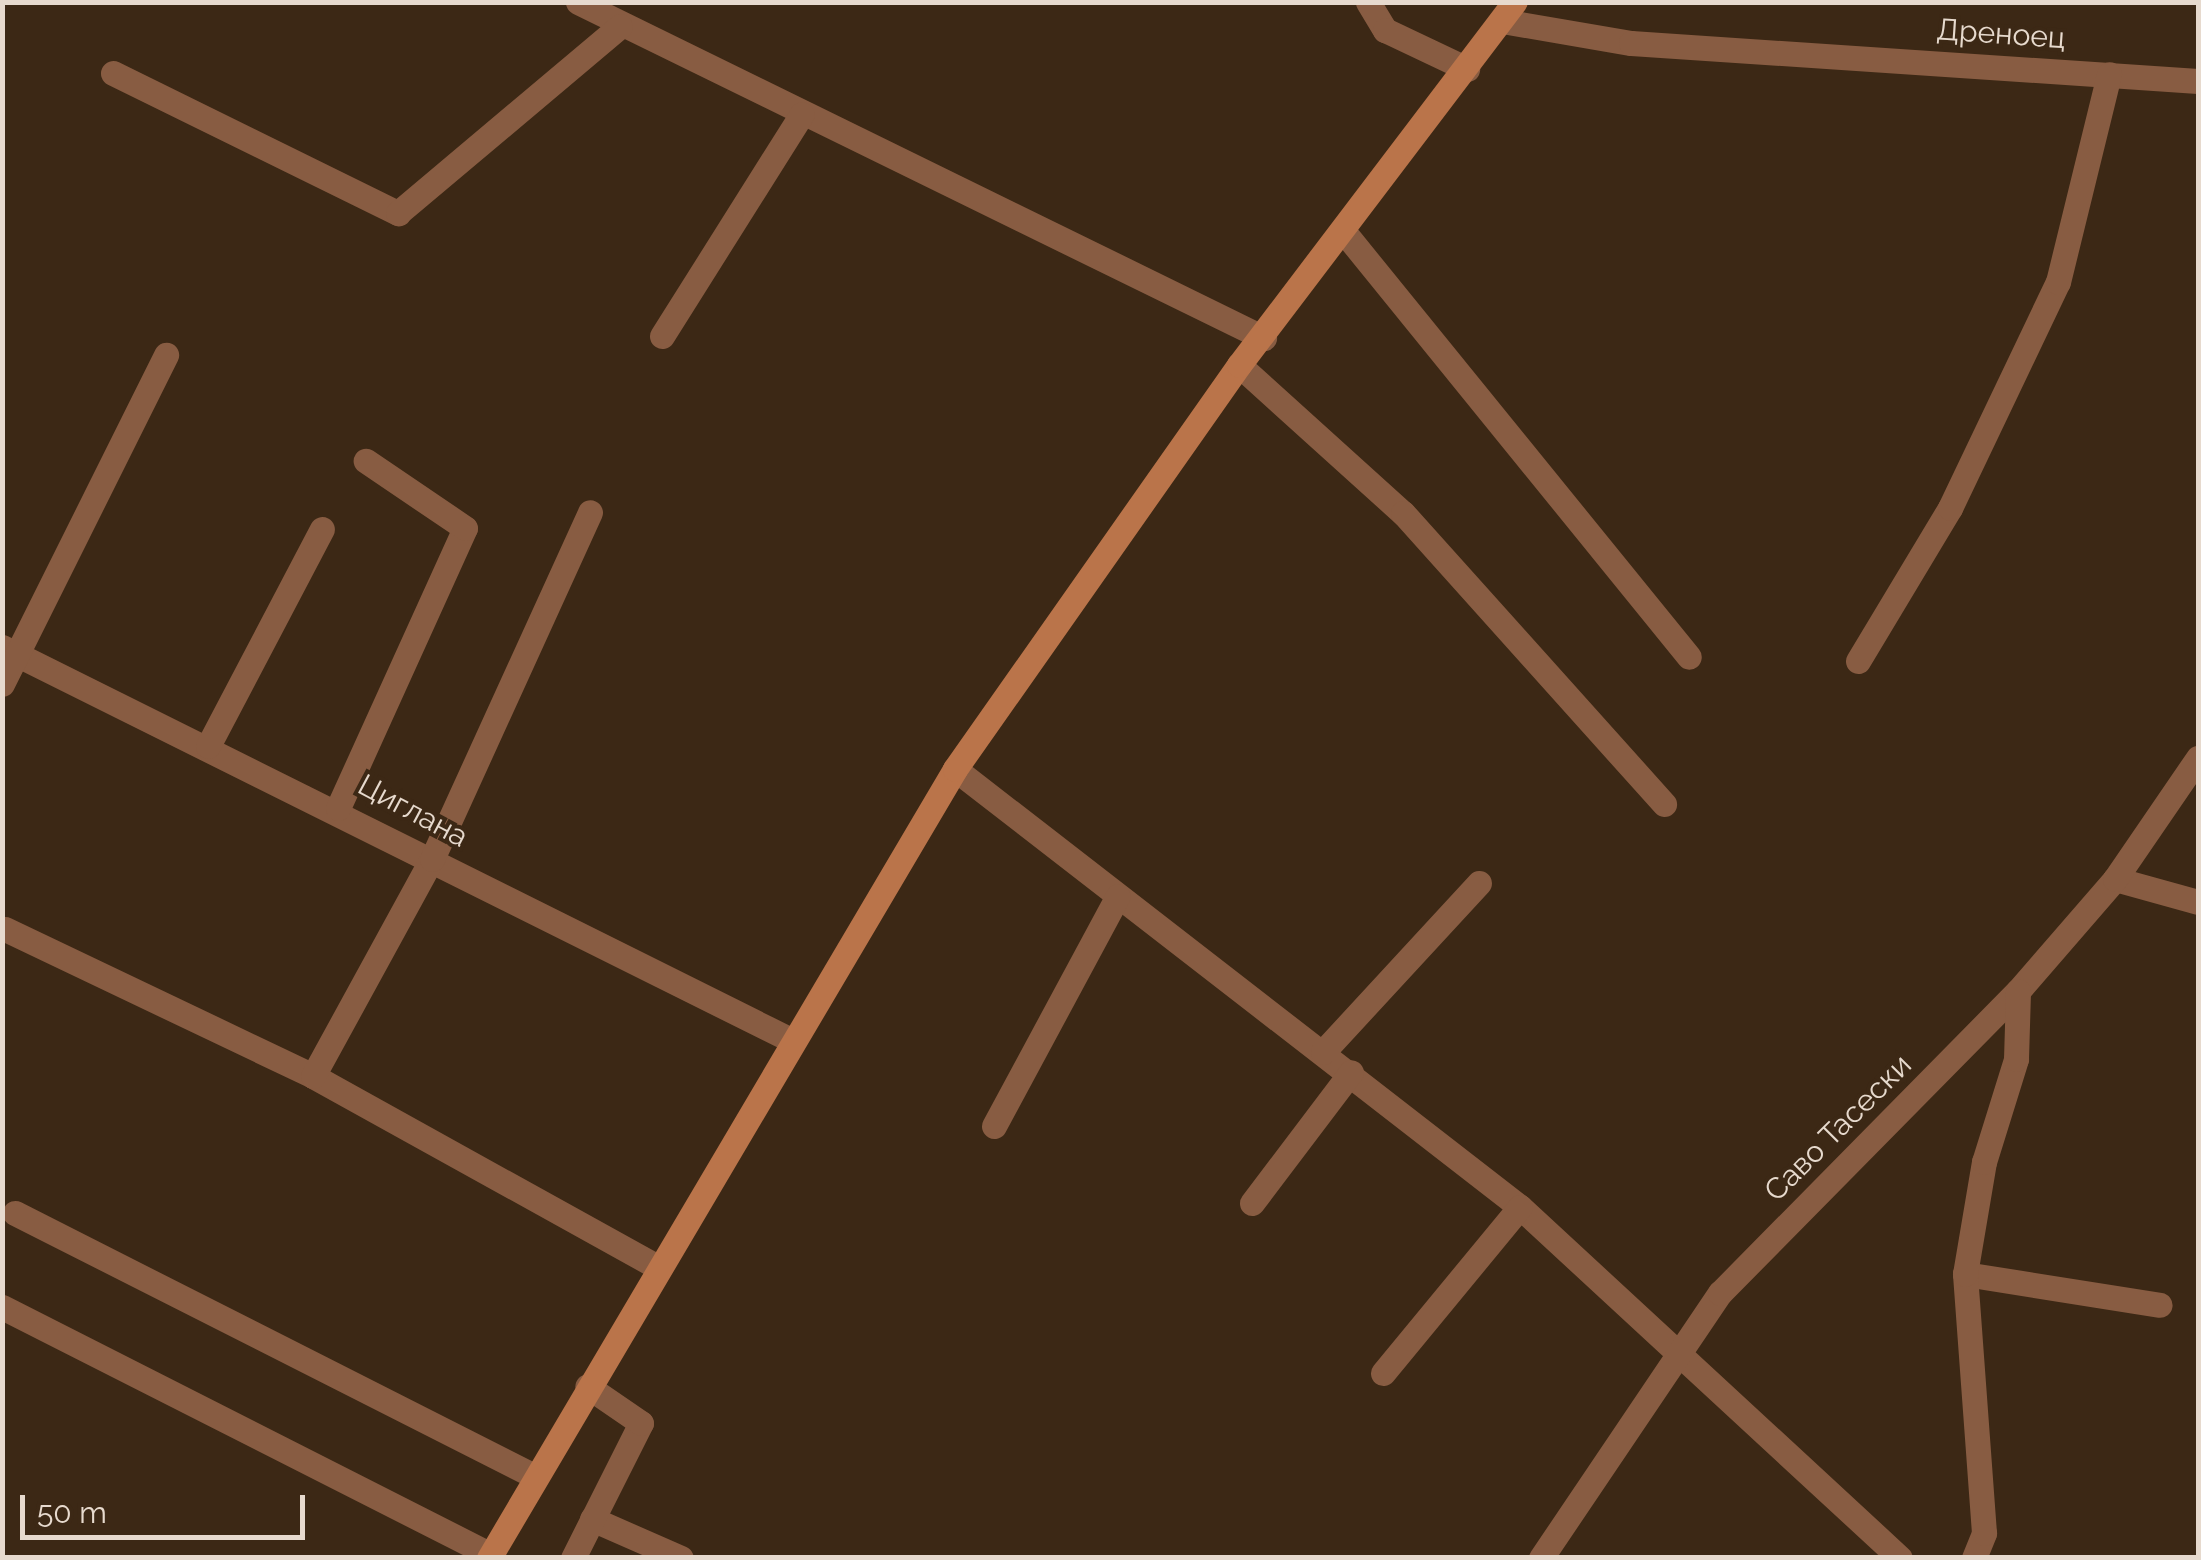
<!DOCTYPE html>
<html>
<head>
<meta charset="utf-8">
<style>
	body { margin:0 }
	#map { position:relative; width:2201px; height:1560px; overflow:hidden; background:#3c2815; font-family:Raleway,sans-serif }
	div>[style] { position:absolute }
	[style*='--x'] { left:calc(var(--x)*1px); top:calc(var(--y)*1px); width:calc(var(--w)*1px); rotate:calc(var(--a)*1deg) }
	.minor>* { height:25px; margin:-12.5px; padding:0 12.5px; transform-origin:12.5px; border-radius:12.5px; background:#885c42 }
	.secondary>* { height:25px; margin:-12.5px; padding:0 12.5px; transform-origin:12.5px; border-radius:12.5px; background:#ba744a }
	span { translate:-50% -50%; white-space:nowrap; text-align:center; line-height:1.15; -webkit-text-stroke:8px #3c2815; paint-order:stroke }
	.street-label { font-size:30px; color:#e7dace }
	.frame { position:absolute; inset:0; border:5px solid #e7dace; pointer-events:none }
	.scale { position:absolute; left:20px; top:1495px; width:285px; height:45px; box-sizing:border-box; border:5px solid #e7dace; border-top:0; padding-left:12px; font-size:30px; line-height:35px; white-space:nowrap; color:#e7dace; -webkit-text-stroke:8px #3c2815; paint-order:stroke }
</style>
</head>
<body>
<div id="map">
	<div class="minor">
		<div style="--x:578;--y:2;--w:764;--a:26.1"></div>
		<div style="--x:1368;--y:2;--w:33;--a:59"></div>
		<div style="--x:1385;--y:30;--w:91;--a:25.4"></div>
		<div style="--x:1502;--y:21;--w:131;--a:9.7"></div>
		<div style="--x:1631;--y:43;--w:568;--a:3.83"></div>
		<div style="--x:113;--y:73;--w:318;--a:26.2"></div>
		<div style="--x:398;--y:213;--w:290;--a:-40.1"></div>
		<div style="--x:1344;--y:232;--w:547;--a:50.93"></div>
		<div style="--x:662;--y:336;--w:262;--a:-57.8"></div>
		<div style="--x:1239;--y:365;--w:221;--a:42.1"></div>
		<div style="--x:1403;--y:513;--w:391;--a:48.1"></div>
		<div style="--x:2;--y:647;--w:879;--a:26.48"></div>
		<div style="--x:1858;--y:661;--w:179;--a:-59"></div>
		<div style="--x:1950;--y:508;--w:250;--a:-64.5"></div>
		<div style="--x:2058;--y:282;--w:214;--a:-76.2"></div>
		<div style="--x:2;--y:684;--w:368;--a:-63.5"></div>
		<div style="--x:208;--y:746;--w:245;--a:-62.3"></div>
		<div style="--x:955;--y:769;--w:715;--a:37.78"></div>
		<div style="--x:1520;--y:1207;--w:517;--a:42.73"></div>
		<div style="--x:338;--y:808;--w:307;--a:-65.6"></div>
		<div style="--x:465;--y:528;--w:120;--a:-145.9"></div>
		<div style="--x:2115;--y:879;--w:86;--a:15.5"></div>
		<div style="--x:5;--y:929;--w:341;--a:25.5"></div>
		<div style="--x:313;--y:1076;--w:394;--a:29"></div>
		<div style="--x:1323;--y:1052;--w:230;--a:-47.3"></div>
		<div style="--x:313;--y:1076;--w:247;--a:-61.3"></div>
		<div style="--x:432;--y:859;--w:381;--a:-65.5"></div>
		<div style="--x:994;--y:1126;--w:261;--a:-61.7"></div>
		<div style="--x:1252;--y:1203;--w:164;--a:-52.9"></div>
		<div style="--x:15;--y:1213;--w:584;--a:26.87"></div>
		<div style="--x:1965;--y:1274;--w:197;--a:9"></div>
		<div style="--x:2;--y:1307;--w:548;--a:26.89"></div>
		<div style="--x:1383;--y:1373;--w:215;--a:-50.5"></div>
		<div style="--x:592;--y:1519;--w:97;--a:23.7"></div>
		<div style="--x:573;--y:1558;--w:151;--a:-63.3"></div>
		<div style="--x:641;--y:1423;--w:65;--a:-145.6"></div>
		<div style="--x:1541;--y:1558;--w:320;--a:-56"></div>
		<div style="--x:1720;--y:1293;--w:424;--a:-45.4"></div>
		<div style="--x:2018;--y:991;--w:148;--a:-49.1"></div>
		<div style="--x:2115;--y:879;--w:147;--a:-55.6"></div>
		<div style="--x:1974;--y:1558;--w:27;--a:-68"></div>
		<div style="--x:1984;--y:1533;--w:260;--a:-94.2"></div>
		<div style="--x:1965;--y:1274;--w:114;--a:-80.4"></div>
		<div style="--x:1984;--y:1162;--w:108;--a:-72.7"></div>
		<div style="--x:2016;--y:1059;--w:68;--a:-88.3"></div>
	</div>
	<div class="secondary">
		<div style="--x:489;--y:1558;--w:916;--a:-59.43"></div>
		<div style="--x:955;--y:769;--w:494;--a:-54.9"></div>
		<div style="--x:1239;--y:365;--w:456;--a:-52.8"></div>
	</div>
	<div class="street-label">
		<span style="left:2001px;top:34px;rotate:4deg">Дреноец</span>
		<span style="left:413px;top:811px;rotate:28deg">Циглана</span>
		<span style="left:1838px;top:1128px;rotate:-45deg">Саво Тасески</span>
	</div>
	<div class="frame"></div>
	<div class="scale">50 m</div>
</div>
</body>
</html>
